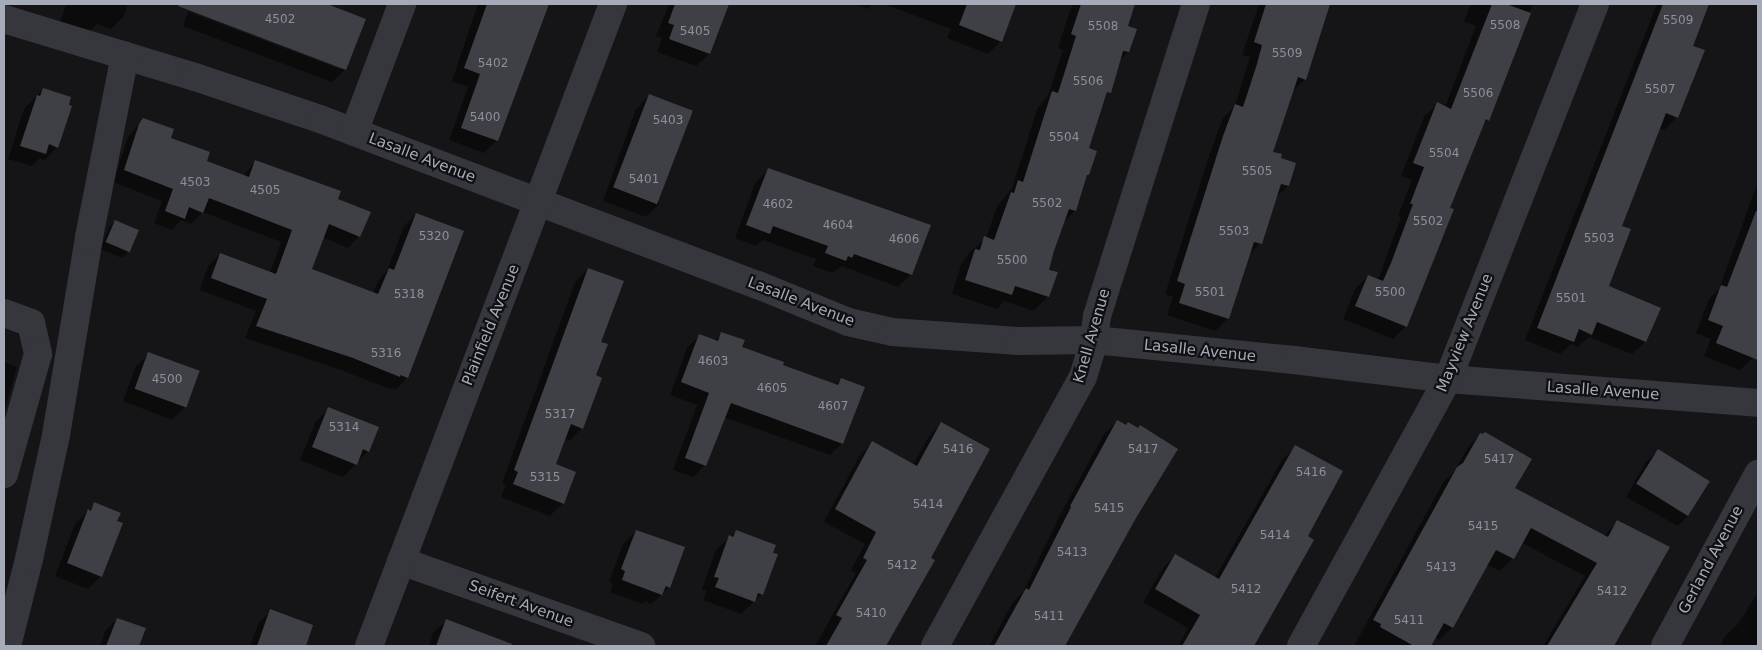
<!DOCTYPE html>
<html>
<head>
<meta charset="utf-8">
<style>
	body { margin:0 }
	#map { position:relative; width:1762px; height:650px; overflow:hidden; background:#151518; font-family:"DejaVu Sans",sans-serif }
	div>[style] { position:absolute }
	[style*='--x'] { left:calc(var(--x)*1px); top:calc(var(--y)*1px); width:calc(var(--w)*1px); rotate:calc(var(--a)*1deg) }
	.shadow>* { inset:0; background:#0007 }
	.building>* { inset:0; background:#3f4045; transform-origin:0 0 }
	.minor>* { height:28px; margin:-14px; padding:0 14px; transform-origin:14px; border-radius:14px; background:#36373d }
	span { translate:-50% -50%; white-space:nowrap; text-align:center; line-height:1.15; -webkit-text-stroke:4.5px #101013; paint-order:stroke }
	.number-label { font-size:12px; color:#8c909c }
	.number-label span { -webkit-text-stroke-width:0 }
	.street-label { font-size:15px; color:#a6abb9 }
	.frame { position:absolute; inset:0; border:5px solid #a6abb9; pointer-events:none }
</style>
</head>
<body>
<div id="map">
	<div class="shadow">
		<div style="clip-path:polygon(66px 4px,128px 4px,124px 16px,111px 29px,97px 24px,89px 32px,60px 22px)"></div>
		<div style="clip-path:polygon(evenodd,191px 4px,322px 4px,365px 20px,345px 70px,332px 82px,183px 26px,191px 4px,190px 10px,340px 67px,340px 69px,189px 12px,190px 10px)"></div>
		<div style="clip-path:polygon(478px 4px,548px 4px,497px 140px,484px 153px,449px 140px,468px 87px,452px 81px)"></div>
		<div style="clip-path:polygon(669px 4px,727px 4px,709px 54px,696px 66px,657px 52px,662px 38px,656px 36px)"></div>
		<div style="clip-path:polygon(854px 4px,873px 4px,868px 9px)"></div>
		<div style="clip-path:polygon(884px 4px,1015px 4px,1001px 41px,988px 54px,947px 38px,951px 29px)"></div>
		<div style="clip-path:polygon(1074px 4px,1119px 4px,1133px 8px,1127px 27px,1128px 52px,1119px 61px,1087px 149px,1088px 175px,1085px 178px,1075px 211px,1063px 222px,1048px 271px,1048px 296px,1034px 311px,1004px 301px,997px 309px,952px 294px,961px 265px,970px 252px,986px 238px,997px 207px,1012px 188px,1038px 107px,1048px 96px,1063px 50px,1058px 48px,1071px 8px)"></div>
		<div style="clip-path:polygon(1259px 4px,1329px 4px,1305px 79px,1292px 92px,1272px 152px,1279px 158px,1295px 163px,1288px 186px,1275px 198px,1261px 243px,1248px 256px,1228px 318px,1215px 331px,1167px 315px,1173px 297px,1165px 294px,1211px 150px,1223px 118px,1235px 106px,1250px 57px,1242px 55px)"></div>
		<div style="clip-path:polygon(1471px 4px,1533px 4px,1488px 120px,1482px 126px,1448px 208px,1406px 326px,1393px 339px,1343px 319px,1355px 289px,1368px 276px,1377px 280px,1379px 277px,1401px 217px,1398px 216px,1412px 180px,1401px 176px,1424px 117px,1437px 104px,1445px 107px,1476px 26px,1464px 21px)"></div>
		<div style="clip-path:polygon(1657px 4px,1708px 4px,1692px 46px,1677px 117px,1664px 130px,1659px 128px,1620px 226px,1607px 287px,1645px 342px,1632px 354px,1589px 337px,1578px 347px,1571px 344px,1560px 354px,1525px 340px)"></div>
		<div style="clip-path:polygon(43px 89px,57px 147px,45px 160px,40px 158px,32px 166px,8px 159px,24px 109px)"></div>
		<div style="clip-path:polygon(649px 96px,659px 204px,646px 217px,603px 201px,636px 109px)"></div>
		<div style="clip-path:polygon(144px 119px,205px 162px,243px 176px,256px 161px,336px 199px,359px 236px,348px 248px,322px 237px,310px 270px,373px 293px,378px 281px,387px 271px,404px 226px,416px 214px,407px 378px,396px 389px,387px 388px,341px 370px,245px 338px,256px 311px,200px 290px,208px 266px,220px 254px,270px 273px,281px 242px,203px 212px,191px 224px,181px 220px,172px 230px,154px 223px,162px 201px,113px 182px,128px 137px)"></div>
		<div style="clip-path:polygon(768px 170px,911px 274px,898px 287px,842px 266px,832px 273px,813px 266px,816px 259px,763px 240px,756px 246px,735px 238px,755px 183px)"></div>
		<div style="clip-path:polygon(1758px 182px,1758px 345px,1753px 358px,1740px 370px,1704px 356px,1711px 339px,1696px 333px,1709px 299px,1719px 289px)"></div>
		<div style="clip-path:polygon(115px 221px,128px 252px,122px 258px,100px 249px,109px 227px)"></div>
		<div style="clip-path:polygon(588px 269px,600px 342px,582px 428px,569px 441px,564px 439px,555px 465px,563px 503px,550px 516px,501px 497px,506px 485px,502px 483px,575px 282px)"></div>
		<div style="clip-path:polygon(722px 333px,741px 348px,782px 366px,835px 385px,841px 379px,842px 443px,830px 455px,724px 417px,705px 465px,693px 477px,673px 470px,697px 405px,670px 395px,687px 348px,699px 336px,714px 341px)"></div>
		<div style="clip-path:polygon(149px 354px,185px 407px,172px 420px,123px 401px,136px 366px)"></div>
		<div style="clip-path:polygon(4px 362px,17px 367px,4px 413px)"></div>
		<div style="clip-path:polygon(329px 408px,368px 451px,343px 477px,300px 460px,316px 421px)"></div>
		<div style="clip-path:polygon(1117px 422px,1135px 518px,1064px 646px,989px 646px,1013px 602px,1023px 592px,1058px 519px,1104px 434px)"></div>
		<div style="clip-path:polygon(941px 424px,930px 558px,933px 560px,885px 646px,815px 646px,856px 573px,851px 570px,865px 544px,824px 522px,860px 455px,872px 443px,913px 465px,929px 436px)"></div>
		<div style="clip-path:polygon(1480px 434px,1514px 489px,1603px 537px,1617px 522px,1668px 547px,1613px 646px,1543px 646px,1585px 576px,1522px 543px,1513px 558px,1500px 571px,1487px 565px,1452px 628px,1439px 640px,1434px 637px,1429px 646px,1354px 646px,1444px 481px,1454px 472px,1468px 447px)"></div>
		<div style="clip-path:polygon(1295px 447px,1306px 536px,1312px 540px,1253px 646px,1178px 646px,1188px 628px,1143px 602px,1163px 568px,1175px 555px,1215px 578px,1282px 460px)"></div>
		<div style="clip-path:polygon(1658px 451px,1708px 482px,1690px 514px,1678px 526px,1626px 497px,1645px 463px)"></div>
		<div style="clip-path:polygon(95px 504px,101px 576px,88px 589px,55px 576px,75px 524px)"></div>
		<div style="clip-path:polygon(636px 531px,669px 587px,656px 600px,650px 604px,646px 601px,643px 604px,610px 592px,613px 584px,609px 582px,623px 544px)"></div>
		<div style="clip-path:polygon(736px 531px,762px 594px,741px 614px,703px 600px,707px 591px,702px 589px,716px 550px)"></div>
		<div style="clip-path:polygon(1758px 592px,1758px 646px,1720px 646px,1725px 636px,1738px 624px)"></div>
		<div style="clip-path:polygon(270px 611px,312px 626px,305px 646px,250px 646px,258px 624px)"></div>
		<div style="clip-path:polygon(117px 619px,135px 626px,133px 646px,100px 646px,105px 631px)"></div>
		<div style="clip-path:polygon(446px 621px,503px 642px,501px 646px,429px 646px,433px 633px)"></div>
	</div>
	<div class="building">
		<div style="clip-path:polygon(179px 4px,327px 4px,366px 19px,346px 70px,178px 6px)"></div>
		<div style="clip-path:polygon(487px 4px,549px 4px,498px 141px,461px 128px,480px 74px,464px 68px)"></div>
		<div style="clip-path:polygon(675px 4px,729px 4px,710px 54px,669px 39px,674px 25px,668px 23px)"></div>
		<div style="clip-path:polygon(967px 4px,1016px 4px,1002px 42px,959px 25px)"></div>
		<div style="clip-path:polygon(1081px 4px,1135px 4px,1128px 26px,1137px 29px,1129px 52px,1123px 51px,1111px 93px,1107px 92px,1089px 148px,1097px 151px,1089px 175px,1087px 175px,1076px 211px,1069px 209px,1054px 251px,1049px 270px,1058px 272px,1049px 297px,1015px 286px,1012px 295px,965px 280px,975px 249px,980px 250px,984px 236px,994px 240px,1011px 192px,1014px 193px,1018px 180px,1023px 182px,1052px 91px,1058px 93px,1076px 36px,1071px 34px)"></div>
		<div style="clip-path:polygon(1266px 4px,1330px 4px,1306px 80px,1298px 77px,1273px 152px,1282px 154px,1281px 158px,1296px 163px,1289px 186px,1281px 184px,1262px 244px,1254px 242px,1229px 319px,1179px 303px,1185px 284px,1177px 281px,1223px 136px,1235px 104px,1243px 107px,1257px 64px,1262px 45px,1254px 42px)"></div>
		<div style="clip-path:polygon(1492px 4px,1506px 4px,1531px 13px,1489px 121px,1486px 119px,1450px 208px,1454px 209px,1407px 327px,1355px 306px,1368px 275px,1383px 281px,1391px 263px,1413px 204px,1410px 204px,1424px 167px,1413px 163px,1437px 102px,1451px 109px)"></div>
		<div style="clip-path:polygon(1663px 4px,1709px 4px,1693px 46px,1705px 50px,1678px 118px,1666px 113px,1622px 226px,1631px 229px,1609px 286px,1661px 308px,1646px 342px,1597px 322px,1592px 335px,1579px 329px,1574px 342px,1537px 328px)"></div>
		<div style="clip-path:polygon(43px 88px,71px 97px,69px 105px,72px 106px,58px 148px,49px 144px,46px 154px,20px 146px,37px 95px,40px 96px)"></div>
		<div style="left:649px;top:94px;width:47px;height:100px;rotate:21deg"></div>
		<div style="clip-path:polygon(143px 118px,174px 129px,171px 138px,210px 152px,207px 161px,249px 177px,255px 160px,341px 191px,338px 199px,371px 212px,360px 237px,329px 224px,312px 269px,378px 294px,389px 268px,394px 270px,416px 213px,464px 231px,408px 378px,400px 375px,400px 377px,353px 358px,256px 326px,267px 299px,211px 278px,220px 253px,276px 274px,292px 230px,209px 198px,203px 213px,189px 207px,185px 219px,165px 211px,173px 189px,124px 170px,139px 124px)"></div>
		<div style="clip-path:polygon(768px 168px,931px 225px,912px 275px,854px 254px,852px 258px,848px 256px,846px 261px,825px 253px,828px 246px,773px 226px,770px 234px,746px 225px)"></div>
		<div style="clip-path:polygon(1756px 211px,1758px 211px,1758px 360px,1716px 343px,1723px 326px,1708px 320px,1721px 285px,1727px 287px)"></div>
		<div style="left:115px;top:220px;width:26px;height:24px;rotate:23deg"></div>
		<div style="clip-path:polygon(588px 268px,624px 281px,601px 342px,608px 344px,596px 375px,602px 378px,583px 429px,571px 424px,556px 464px,576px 472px,564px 504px,513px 484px,518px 472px,514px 470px)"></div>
		<div style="clip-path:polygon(721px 332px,745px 340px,742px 347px,784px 362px,783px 365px,838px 385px,841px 378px,865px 387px,843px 444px,731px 403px,706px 466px,685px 458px,709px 393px,681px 382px,699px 334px,718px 341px)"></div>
		<div style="left:148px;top:352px;width:55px;height:39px;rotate:20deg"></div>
		<div style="clip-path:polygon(328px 407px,379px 427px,369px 452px,363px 449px,357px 465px,312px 447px)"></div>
		<div style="clip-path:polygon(1117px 420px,1126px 425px,1128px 422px,1138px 428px,1140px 425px,1178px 449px,1136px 518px,1065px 646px,994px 646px,1026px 588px,1029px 590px,1071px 507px,1070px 506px)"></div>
		<div style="clip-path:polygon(941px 422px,990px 449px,931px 558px,935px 560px,886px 646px,826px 646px,842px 618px,836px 615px,867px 560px,863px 558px,876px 532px,835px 509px,872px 441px,917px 466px)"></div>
		<div style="clip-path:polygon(1485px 432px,1532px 459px,1515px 488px,1608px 537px,1617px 520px,1670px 547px,1614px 646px,1547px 646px,1597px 563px,1531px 528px,1514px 559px,1496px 550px,1453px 628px,1444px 623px,1431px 646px,1414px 646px,1380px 627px,1381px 624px,1373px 620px,1457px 467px,1463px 463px,1480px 433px,1483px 434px)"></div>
		<div style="clip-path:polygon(1295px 445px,1343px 471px,1308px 536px,1314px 540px,1254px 646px,1182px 646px,1200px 615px,1155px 589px,1175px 554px,1219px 579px)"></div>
		<div style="left:1658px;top:449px;width:61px;height:41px;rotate:32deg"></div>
		<div style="clip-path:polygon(94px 502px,121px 513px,117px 521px,123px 523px,102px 577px,67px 563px,88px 509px,91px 511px)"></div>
		<div style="clip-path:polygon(636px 530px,685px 547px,670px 588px,666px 586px,662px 595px,622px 580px,625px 571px,621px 569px)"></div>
		<div style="clip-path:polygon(736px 530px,776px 545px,773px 553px,778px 554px,763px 595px,758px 593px,755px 602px,715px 587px,719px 578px,714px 577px,729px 535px,733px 537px)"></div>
		<div style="clip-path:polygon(270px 609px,313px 625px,306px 646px,257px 646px)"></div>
		<div style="clip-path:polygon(117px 618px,146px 628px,139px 646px,106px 646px)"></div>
		<div style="clip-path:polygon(446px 619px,512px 644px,511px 646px,436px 646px)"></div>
	</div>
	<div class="minor">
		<div style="--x:4;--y:19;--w:200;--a:16.9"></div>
		<div style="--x:195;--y:77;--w:132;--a:18.6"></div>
		<div style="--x:320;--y:119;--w:468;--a:20.8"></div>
		<div style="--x:758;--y:285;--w:97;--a:22.3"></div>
		<div style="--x:848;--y:322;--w:45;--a:12.8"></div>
		<div style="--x:892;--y:332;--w:127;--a:4.1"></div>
		<div style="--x:1019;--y:341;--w:75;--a:-0.8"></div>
		<div style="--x:1094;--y:340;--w:201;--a:5.7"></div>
		<div style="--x:1294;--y:360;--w:155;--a:7"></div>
		<div style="--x:1448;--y:379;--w:311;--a:4.4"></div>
		<div style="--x:354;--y:132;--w:137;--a:-69.4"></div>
		<div style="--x:4;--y:313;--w:29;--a:20"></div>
		<div style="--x:31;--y:323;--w:32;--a:77"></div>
		<div style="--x:38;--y:354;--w:125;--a:105.8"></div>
		<div style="--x:401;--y:561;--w:255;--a:19.5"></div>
		<div style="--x:7;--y:646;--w:90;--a:-75.8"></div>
		<div style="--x:29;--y:559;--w:127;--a:-77.7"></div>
		<div style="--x:56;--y:435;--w:201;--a:-80.5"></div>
		<div style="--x:89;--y:237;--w:185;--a:-78.8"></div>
		<div style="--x:369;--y:646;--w:687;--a:-69.19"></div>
		<div style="--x:935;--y:646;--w:307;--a:-61.2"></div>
		<div style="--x:1083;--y:377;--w:39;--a:-73"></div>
		<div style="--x:1094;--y:340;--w:24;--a:-83"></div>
		<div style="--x:1097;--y:316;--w:327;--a:-72.4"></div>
		<div style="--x:1301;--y:646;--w:305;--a:-61.2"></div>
		<div style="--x:1448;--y:379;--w:403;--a:-68.6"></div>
		<div style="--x:1665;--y:646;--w:196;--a:-61.6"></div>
	</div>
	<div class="number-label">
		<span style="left:280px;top:20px">4502</span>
		<span style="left:1678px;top:21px">5509</span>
		<span style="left:1505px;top:26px">5508</span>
		<span style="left:1103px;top:27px">5508</span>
		<span style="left:695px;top:32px">5405</span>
		<span style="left:1287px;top:54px">5509</span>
		<span style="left:493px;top:64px">5402</span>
		<span style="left:1088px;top:82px">5506</span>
		<span style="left:1660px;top:90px">5507</span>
		<span style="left:1478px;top:94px">5506</span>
		<span style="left:485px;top:118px">5400</span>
		<span style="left:668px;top:121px">5403</span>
		<span style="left:1064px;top:138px">5504</span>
		<span style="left:1444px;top:154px">5504</span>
		<span style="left:1257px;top:172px">5505</span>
		<span style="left:644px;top:180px">5401</span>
		<span style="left:195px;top:183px">4503</span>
		<span style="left:265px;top:191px">4505</span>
		<span style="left:1047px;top:204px">5502</span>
		<span style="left:778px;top:205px">4602</span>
		<span style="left:1428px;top:222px">5502</span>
		<span style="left:838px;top:226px">4604</span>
		<span style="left:1234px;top:232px">5503</span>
		<span style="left:434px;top:237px">5320</span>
		<span style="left:1599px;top:239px">5503</span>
		<span style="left:904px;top:240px">4606</span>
		<span style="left:1012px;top:261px">5500</span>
		<span style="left:1210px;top:293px">5501</span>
		<span style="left:1390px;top:293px">5500</span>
		<span style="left:409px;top:295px">5318</span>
		<span style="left:1571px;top:299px">5501</span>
		<span style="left:386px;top:354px">5316</span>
		<span style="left:713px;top:362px">4603</span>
		<span style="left:167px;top:380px">4500</span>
		<span style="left:772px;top:389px">4605</span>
		<span style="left:833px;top:407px">4607</span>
		<span style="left:560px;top:415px">5317</span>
		<span style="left:344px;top:428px">5314</span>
		<span style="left:958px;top:450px">5416</span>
		<span style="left:1143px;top:450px">5417</span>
		<span style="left:1499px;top:460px">5417</span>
		<span style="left:1311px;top:473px">5416</span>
		<span style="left:545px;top:478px">5315</span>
		<span style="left:928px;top:505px">5414</span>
		<span style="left:1109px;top:509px">5415</span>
		<span style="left:1483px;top:527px">5415</span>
		<span style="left:1275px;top:536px">5414</span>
		<span style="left:1072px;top:553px">5413</span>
		<span style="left:902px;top:566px">5412</span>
		<span style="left:1441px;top:568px">5413</span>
		<span style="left:1246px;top:590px">5412</span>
		<span style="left:1612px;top:592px">5412</span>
		<span style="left:871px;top:614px">5410</span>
		<span style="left:1049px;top:617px">5411</span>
		<span style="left:1409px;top:621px">5411</span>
	</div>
	<div class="street-label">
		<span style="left:422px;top:158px;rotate:21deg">Lasalle Avenue</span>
		<span style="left:801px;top:302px;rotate:21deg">Lasalle Avenue</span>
		<span style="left:491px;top:325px;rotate:-68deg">Plainfield Avenue</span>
		<span style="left:1465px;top:333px;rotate:-68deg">Mayview Avenue</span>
		<span style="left:1092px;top:336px;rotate:-74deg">Knell Avenue</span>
		<span style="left:1200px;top:351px;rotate:6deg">Lasalle Avenue</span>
		<span style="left:1603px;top:391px;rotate:4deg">Lasalle Avenue</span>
		<span style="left:1711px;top:560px;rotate:-62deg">Gerland Avenue</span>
		<span style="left:521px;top:604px;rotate:20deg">Seifert Avenue</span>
	</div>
	<div class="frame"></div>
</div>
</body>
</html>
